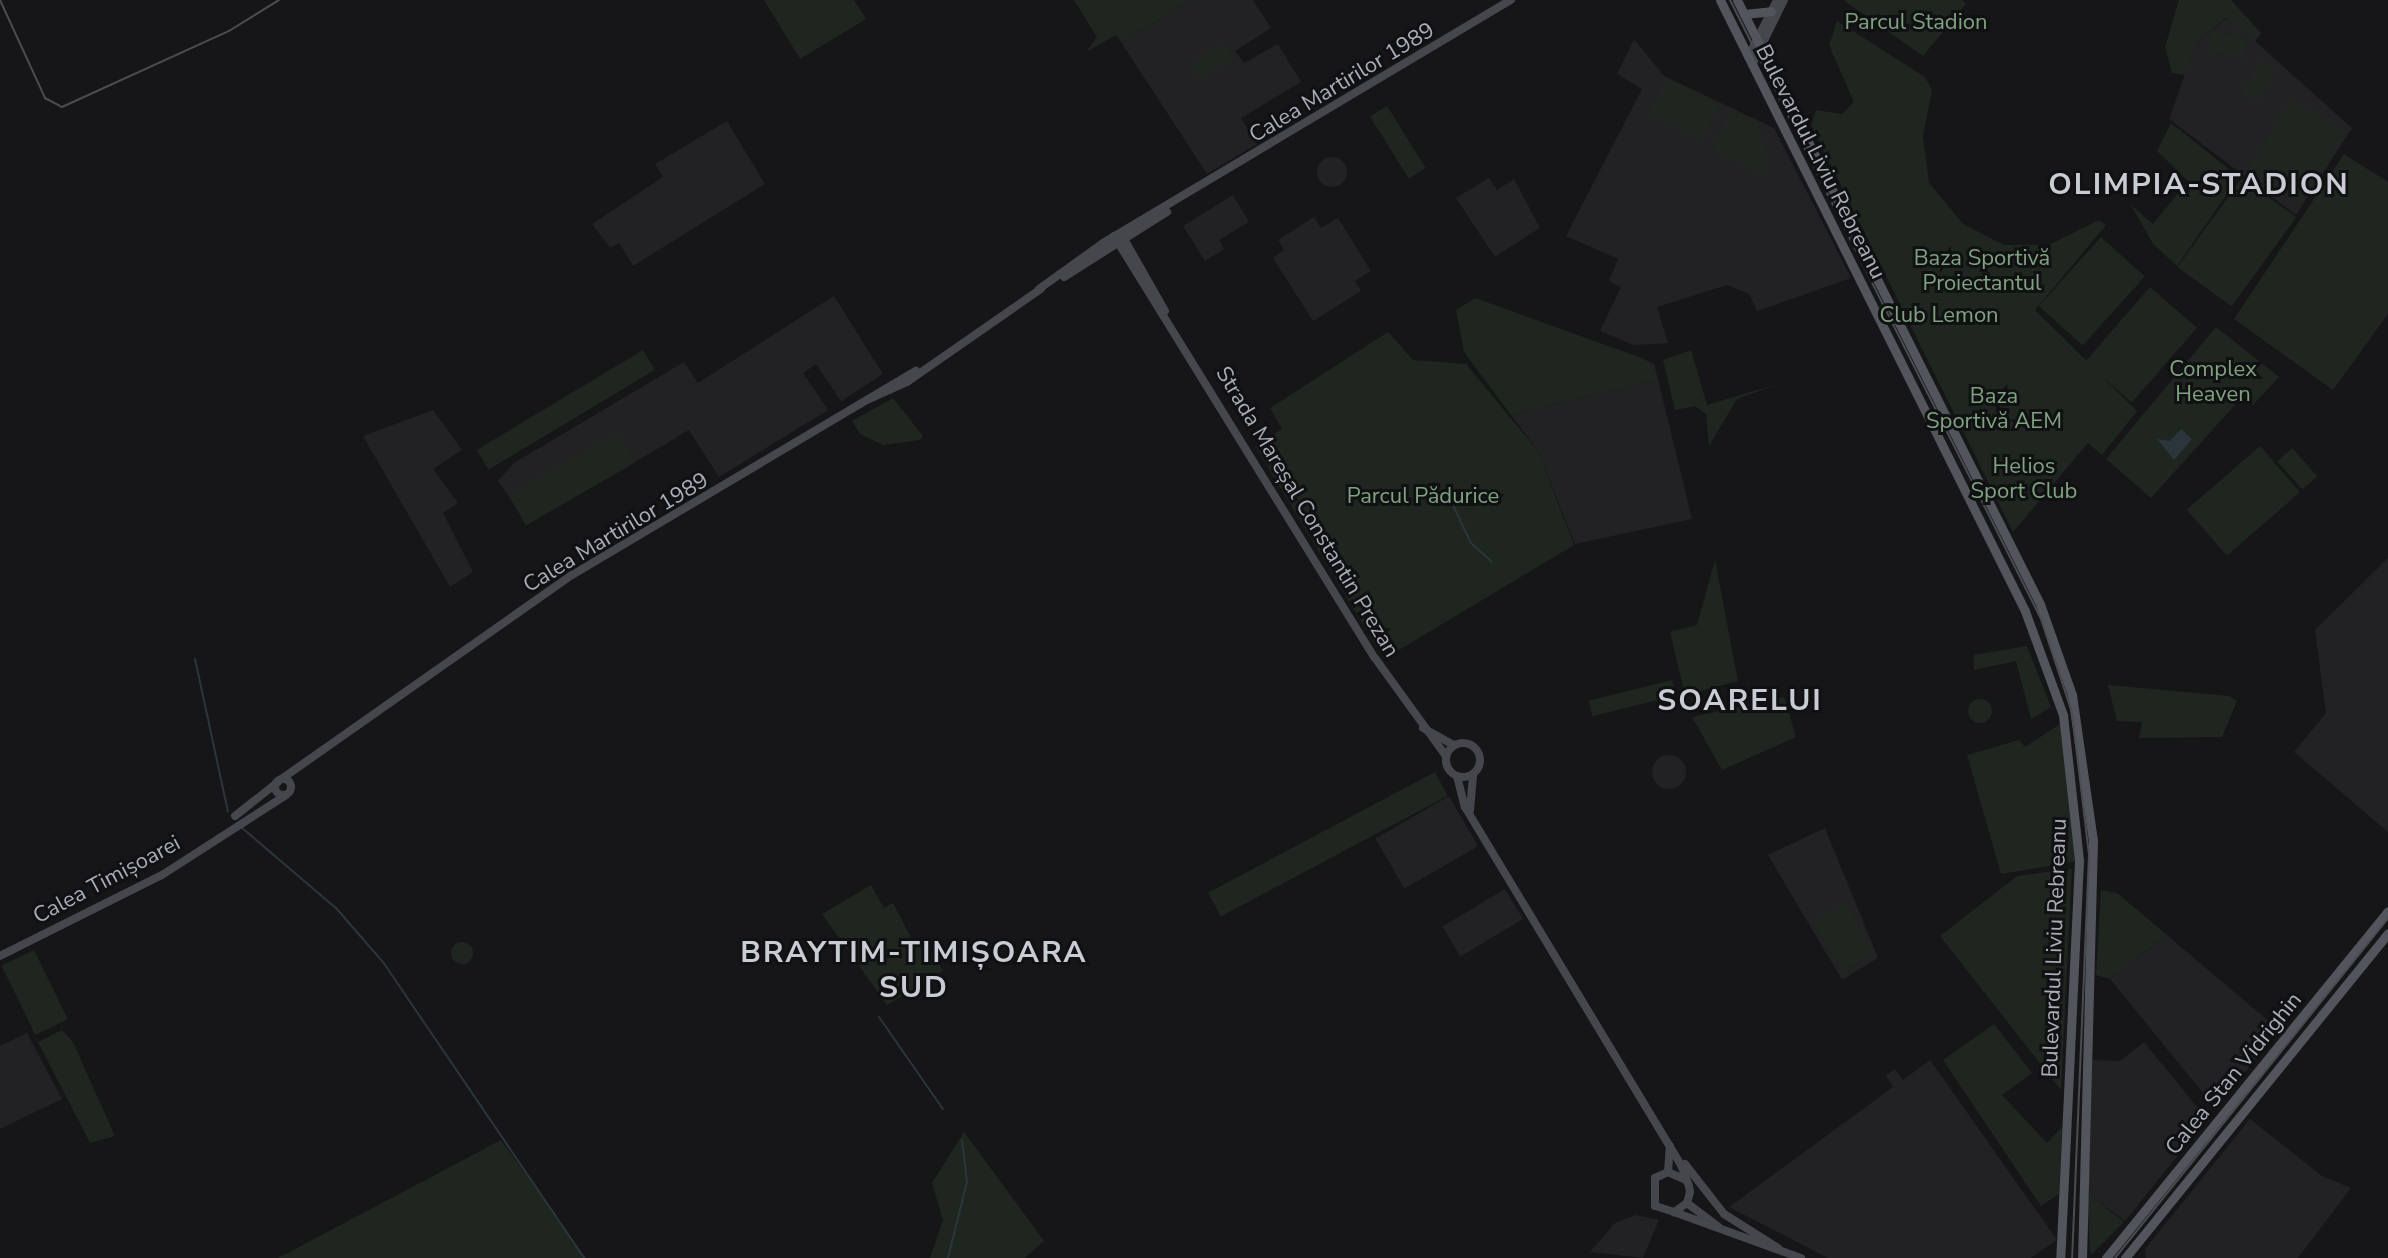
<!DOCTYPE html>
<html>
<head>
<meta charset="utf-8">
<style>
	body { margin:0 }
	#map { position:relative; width:2388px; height:1258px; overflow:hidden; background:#161618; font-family:"Nunito Sans",sans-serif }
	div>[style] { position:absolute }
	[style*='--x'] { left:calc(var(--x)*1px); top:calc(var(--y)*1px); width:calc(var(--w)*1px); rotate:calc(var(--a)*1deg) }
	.built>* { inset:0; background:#222225; transform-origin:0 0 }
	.round { border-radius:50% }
	.green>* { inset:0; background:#1e261f; transform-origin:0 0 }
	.water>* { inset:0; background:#2c353c }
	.stream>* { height:2px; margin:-1px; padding:0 1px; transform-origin:1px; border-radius:1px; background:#2c353c }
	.secondary>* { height:8px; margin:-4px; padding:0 4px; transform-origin:4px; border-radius:4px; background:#45474d }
	.secondary>.ring { margin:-4px; padding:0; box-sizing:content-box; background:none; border:8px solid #45474d; border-radius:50% }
	.primary>* { height:9px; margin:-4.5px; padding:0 4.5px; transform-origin:4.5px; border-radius:4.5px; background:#53555c }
	.tram>* { height:2px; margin:-1px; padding:0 1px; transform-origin:1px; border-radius:1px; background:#4a4c52 }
	span { translate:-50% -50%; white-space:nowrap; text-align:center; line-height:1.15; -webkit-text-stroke:6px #111113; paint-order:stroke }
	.park-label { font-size:22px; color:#7fa381 }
	.street-label { font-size:22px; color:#a8adb8 }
	.district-label { font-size:30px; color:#c9ccd4; font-weight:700; letter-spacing:2px }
</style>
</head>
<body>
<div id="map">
	<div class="built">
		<div style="clip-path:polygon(1192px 0,1253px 0,1271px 28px,1235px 51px,1244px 63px,1278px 44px,1301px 82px,1241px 118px,1257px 144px,1207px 174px,1121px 42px)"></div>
		<div style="clip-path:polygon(2228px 17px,2352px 128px,2296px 215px,2169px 119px,2196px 43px)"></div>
		<div style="clip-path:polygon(1634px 39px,1664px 76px,1774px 128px,1851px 278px,1757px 311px,1749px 294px,1727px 285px,1657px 307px,1668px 343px,1634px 345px,1600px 331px,1621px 287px,1609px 281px,1618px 259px,1566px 236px,1642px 89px,1617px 74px)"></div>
		<div style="clip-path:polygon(727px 121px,765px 184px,633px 266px,619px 243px,610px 248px,592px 224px,663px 177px,655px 164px)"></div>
		<div class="round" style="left:1317px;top:157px;width:30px;height:30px"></div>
		<div style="clip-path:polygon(1489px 178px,1497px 190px,1514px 179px,1540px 228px,1495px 257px,1456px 198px)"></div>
		<div style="clip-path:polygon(1233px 195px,1249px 222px,1219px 240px,1224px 249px,1205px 261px,1183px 226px)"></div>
		<div style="clip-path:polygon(1314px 217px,1321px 228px,1338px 218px,1371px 271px,1355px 281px,1361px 291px,1313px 321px,1273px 258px,1284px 250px,1278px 240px)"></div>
		<div style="clip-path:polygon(834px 296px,883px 374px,841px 401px,816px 364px,803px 373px,828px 410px,719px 477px,689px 430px,635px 462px,618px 434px,510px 498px,498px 481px,514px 463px,684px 362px,698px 383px)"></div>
		<div style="clip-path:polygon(1658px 379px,1692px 519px,1575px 544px,1538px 451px,1511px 415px)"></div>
		<div style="clip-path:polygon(433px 410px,462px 450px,433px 469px,458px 503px,443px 513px,473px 572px,450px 587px,363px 436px)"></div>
		<div style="clip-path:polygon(2388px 558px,2388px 832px,2294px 752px,2326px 713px,2315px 630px)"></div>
		<div class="round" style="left:1652px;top:755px;width:34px;height:34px"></div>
		<div style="left:1449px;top:796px;width:58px;height:85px;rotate:60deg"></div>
		<div style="clip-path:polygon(1825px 828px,1878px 958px,1842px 980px,1768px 855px)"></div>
		<div style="left:1505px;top:889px;width:35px;height:73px;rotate:59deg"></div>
		<div style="clip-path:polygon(2167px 935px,2279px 1030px,2216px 1109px,2110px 979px)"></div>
		<div style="clip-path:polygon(27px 1033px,62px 1099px,0 1129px,0 1046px)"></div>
		<div style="clip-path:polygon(2144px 1042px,2207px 1119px,2125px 1221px,2086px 1193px,2091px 1060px,2120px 1061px)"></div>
		<div style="clip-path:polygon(1930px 1060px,2057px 1240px,2031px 1258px,1828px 1258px,1729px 1207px,1893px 1087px,1886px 1076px,1895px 1069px,1903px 1080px)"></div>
		<div style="clip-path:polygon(2250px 1119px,2322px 1176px,2351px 1188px,2298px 1258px,2146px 1258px,2145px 1249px)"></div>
		<div style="clip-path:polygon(1636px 1215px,1659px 1220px,1643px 1258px,1590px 1252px,1615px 1223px)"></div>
	</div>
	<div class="green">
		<div style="clip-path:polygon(764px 0,854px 0,866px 19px,800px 59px)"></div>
		<div style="clip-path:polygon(1074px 0,1192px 0,1121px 42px,1116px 35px,1086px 52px,1097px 37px)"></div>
		<div style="clip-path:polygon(1843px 0,1962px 0,1966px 4px,1923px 56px)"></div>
		<div style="clip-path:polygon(2179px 0,2231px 0,2261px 33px,2255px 42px,2227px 17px,2196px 43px,2185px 75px,2172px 73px,2165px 47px)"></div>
		<div style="clip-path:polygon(1837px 21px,1925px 77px,1932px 90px,1923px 136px,1929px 183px,1963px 224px,2004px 245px,2049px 245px,2099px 220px,2106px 225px,2035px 310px,2137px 411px,2102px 455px,2088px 443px,2013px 532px,1811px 125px,1816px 110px,1842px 114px,1854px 102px,1829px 45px)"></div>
		<div style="left:2213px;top:31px;width:35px;height:19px;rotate:15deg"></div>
		<div style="left:1223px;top:43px;width:19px;height:38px;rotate:58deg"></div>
		<div style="left:2260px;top:61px;width:18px;height:37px;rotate:29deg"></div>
		<div style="left:1667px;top:78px;width:58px;height:40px;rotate:27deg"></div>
		<div style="left:2293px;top:99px;width:63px;height:83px;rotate:33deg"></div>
		<div style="left:1387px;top:106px;width:73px;height:20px;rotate:58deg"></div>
		<div style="clip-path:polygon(1730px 110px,1758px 124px,1769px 160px,1761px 175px,1713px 149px)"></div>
		<div style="clip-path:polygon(2171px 123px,2239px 177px,2177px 266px,2153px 244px,2131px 205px,2153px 224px,2188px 181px,2157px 151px)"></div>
		<div style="clip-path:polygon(2344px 154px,2388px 182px,2388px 314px,2333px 390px,2234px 319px)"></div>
		<div style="left:2242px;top:178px;width:67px;height:110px;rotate:36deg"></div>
		<div style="left:2101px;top:237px;width:59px;height:93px;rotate:42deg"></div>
		<div style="left:2150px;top:287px;width:62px;height:99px;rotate:41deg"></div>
		<div style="clip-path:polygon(1475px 298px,1639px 357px,1654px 364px,1658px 379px,1511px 415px,1464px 352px,1456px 310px)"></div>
		<div style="clip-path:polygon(2216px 327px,2279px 377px,2253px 405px,2243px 396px,2151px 498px,2106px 459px)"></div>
		<div style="clip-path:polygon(1388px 332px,1413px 360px,1466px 364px,1538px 451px,1574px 545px,1384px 659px,1255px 446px,1282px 429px,1270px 408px)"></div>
		<div style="left:643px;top:350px;width:23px;height:194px;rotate:59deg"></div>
		<div style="clip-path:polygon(1691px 350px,1707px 405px,1781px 383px,1737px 399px,1709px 446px,1706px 414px,1695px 406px,1675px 410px,1663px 360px)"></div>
		<div style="clip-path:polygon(893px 398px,923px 436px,920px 440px,883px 445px,860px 434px,852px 421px)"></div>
		<div style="left:618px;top:433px;width:34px;height:126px;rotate:60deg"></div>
		<div style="left:2260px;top:446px;width:61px;height:97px;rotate:49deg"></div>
		<div style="left:2292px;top:448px;width:38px;height:20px;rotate:48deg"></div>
		<div style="clip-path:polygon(1715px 560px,1738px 681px,1685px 695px,1670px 632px,1697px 625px)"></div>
		<div style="clip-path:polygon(2027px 646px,2051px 707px,2031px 719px,2016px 661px,1974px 670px,1974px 655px)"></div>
		<div style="left:1672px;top:680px;width:16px;height:86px;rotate:76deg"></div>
		<div style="clip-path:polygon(2108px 685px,2229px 696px,2237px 701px,2222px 737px,2139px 738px,2142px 722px,2117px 721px)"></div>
		<div style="clip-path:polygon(1784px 697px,1796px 737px,1722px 770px,1692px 717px)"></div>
		<div class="round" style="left:1968px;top:699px;width:24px;height:24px"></div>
		<div style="clip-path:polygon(2060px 724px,2079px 861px,2001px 874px,1967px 755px,2019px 740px,2025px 747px)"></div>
		<div style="left:1435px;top:772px;width:27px;height:257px;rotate:62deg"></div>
		<div style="clip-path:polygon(2072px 869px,2061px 1090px,1940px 936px,2017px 876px)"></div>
		<div style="clip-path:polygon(871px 885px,884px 908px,893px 903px,913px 941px,924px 941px,943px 971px,887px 1005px,822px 914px)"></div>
		<div style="clip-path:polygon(2101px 890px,2117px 893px,2167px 935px,2110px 979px,2096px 975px)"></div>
		<div style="left:1846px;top:904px;width:38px;height:37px;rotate:61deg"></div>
		<div style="left:1864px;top:939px;width:17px;height:36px;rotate:59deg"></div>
		<div class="round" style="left:451px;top:942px;width:22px;height:22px"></div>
		<div style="left:34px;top:950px;width:77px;height:36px;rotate:64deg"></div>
		<div style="clip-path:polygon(1994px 1024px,2032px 1073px,2002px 1095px,2047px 1143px,2062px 1127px,2059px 1194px,2041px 1206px,1943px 1060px)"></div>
		<div style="clip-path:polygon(62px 1030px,73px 1042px,115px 1136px,90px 1143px,38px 1042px)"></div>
		<div style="clip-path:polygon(964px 1132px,1044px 1241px,1025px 1258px,930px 1258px,943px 1220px,932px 1183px)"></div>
		<div style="clip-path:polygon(501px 1140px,586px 1258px,278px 1258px)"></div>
		<div style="clip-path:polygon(2087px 1193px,2124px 1222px,2092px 1254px,2090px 1251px)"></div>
	</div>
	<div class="water">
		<div style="clip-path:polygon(2181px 429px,2192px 439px,2174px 460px,2157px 439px,2170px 441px)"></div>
	</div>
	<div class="stream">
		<div style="--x:1452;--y:503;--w:44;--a:64.6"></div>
		<div style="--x:1471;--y:543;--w:28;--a:42"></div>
		<div style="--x:195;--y:659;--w:156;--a:77.8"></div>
		<div style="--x:241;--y:827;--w:125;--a:40.5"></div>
		<div style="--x:336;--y:908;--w:72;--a:49"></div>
		<div style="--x:383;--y:962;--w:358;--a:55.8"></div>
		<div style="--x:879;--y:1017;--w:112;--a:55.2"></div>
		<div style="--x:948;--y:1258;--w:78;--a:-76"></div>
		<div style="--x:967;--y:1182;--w:42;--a:-96.8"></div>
	</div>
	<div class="secondary">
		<div style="--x:1748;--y:57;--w:64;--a:-63"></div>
		<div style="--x:1752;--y:65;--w:72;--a:-63.8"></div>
		<div style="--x:1114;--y:236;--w:496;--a:58.3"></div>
		<div style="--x:1375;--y:658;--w:121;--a:54.1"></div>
		<div style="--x:1123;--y:237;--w:85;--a:60.4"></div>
		<div style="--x:1064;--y:277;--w:122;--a:-32.3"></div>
		<div style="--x:1039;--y:289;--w:79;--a:-35.7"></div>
		<div style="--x:1103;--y:243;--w:475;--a:-30.8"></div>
		<div style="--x:869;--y:399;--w:42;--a:-24.1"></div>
		<div style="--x:907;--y:382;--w:163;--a:-34.8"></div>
		<div style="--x:1423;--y:728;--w:35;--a:29"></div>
		<div class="ring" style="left:1446px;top:743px;width:26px;height:26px"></div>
		<div style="--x:1457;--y:776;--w:32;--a:76"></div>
		<div style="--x:1465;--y:807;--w:418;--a:58.9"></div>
		<div style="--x:1681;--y:1165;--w:22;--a:69"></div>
		<div style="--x:1689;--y:1186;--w:6;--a:81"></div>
		<div style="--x:1690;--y:1192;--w:11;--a:105"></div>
		<div style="--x:1687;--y:1203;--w:16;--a:145"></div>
		<div style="--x:1674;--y:1212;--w:20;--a:-162"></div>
		<div style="--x:1655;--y:1206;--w:28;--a:-90"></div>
		<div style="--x:1655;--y:1178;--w:14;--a:-25"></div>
		<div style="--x:1668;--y:1172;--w:20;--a:24"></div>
		<div class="ring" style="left:275px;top:779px;width:8px;height:8px"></div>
		<div style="--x:280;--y:780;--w:357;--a:-35.1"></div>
		<div style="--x:572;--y:575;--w:400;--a:-30.7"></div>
		<div style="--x:1470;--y:810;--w:36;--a:-85"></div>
		<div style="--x:235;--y:816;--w:55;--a:-38.3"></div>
		<div style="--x:0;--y:956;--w:181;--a:-26.6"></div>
		<div style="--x:162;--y:875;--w:148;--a:-32.8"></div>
		<div style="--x:1685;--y:1164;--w:63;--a:52"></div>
		<div style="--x:1724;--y:1214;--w:64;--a:32.2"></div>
		<div style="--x:1668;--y:1172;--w:26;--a:-86"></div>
		<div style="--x:1687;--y:1203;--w:40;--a:37"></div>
		<div style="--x:1674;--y:1212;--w:135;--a:19.9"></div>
	</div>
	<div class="primary">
		<div style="--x:1720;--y:0;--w:683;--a:63.47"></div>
		<div style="--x:2025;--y:611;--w:111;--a:69.9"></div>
		<div style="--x:2063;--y:715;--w:147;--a:83.7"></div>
		<div style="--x:2079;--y:861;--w:397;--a:92.7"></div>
		<div style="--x:1737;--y:0;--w:676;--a:63.36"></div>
		<div style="--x:2040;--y:604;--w:96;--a:70.6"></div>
		<div style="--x:2072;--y:695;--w:147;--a:81.8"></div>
		<div style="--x:2093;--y:840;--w:418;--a:91.5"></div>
		<div style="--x:1744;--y:14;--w:27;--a:-6"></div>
		<div style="--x:2106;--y:1258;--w:447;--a:-50.9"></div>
		<div style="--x:2125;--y:1258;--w:418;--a:-51"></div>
	</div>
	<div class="tram">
		<div style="--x:0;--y:0;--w:108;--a:65.3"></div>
		<div style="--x:45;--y:98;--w:19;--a:28"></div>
		<div style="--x:62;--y:107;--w:183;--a:-24.5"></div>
		<div style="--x:229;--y:31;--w:59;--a:-31.8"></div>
		<div style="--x:1730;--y:0;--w:693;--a:63.32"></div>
		<div style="--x:2041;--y:619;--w:98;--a:71.6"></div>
		<div style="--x:2072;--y:712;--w:144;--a:83.2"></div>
		<div style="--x:2089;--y:855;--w:403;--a:92.4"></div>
		<div style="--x:2115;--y:1258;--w:436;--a:-51.2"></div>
	</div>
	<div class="park-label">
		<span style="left:1916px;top:23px">Parcul Stadion</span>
		<span style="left:1982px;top:271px">Baza Sportivă<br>Proiectantul</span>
		<span style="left:1939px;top:316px">Club Lemon</span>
		<span style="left:2213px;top:382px">Complex<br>Heaven</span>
		<span style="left:1994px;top:409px">Baza<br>Sportivă AEM</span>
		<span style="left:2024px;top:479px">Helios<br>Sport Club</span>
		<span style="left:1423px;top:497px">Parcul Pădurice</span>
	</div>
	<div class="street-label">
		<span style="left:1342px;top:83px;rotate:-31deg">Calea Martirilor 1989</span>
		<span style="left:1820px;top:162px;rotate:63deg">Bulevardul Liviu Rebreanu</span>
		<span style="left:1307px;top:512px;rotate:59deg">Strada Mareșal Constantin Prezan</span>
		<span style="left:616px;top:533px;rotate:-31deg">Calea Martirilor 1989</span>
		<span style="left:107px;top:880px;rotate:-28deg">Calea Timișoarei</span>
		<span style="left:2055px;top:948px;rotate:-88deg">Bulevardul Liviu Rebreanu</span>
		<span style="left:2234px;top:1074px;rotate:-51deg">Calea Stan Vidrighin</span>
	</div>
	<div class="district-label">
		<span style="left:2199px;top:185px">OLIMPIA-STADION</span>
		<span style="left:1740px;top:701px">SOARELUI</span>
		<span style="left:914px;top:970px">BRAYTIM-TIMIȘOARA<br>SUD</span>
	</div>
</div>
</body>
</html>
